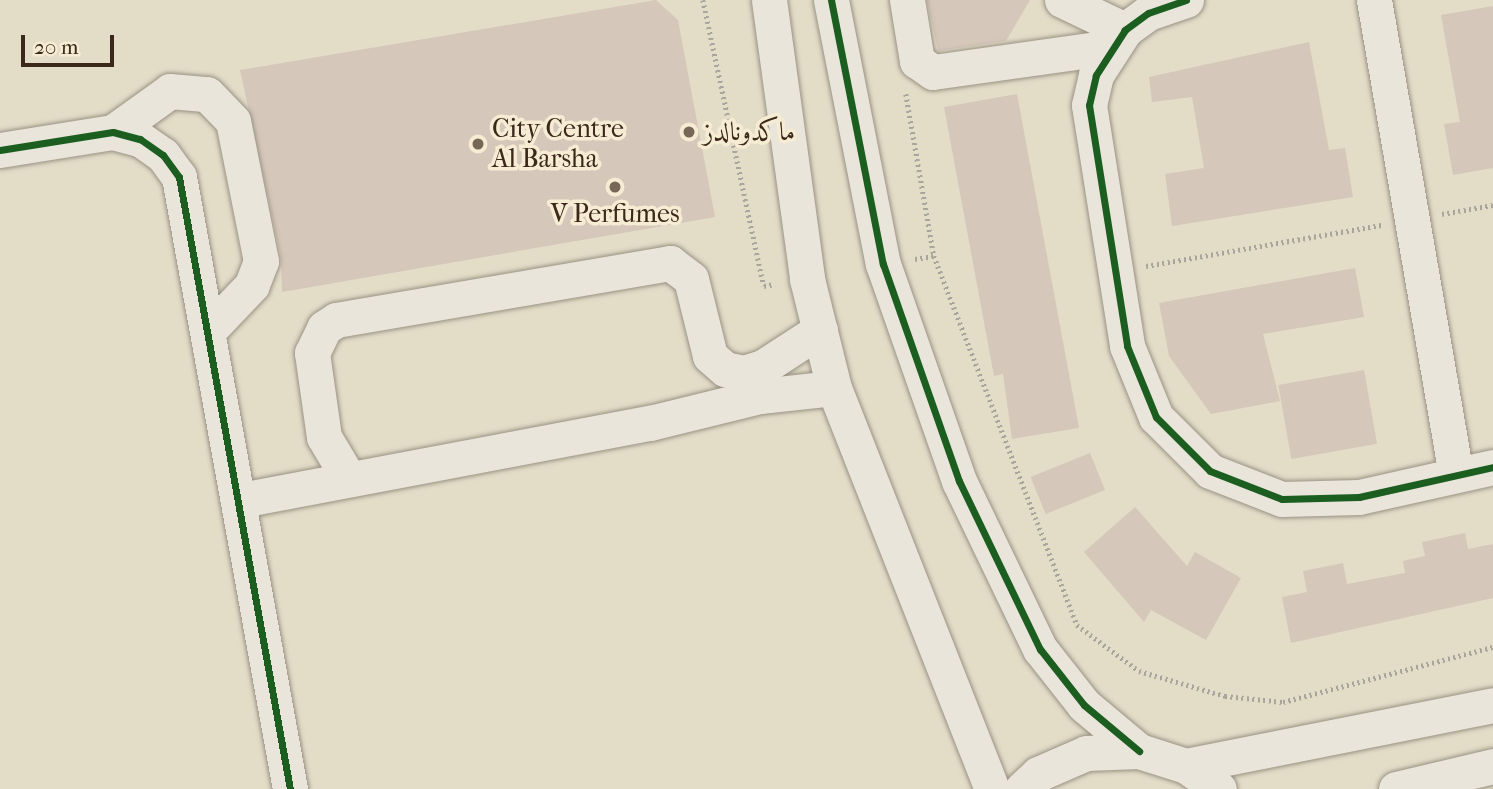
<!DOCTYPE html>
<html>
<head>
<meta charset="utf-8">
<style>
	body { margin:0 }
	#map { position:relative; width:1493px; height:789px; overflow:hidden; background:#e3dcc7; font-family:"IM FELL French Canon",Amiri,serif }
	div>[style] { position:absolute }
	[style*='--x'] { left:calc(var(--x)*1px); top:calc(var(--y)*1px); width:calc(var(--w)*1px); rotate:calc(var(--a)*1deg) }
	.building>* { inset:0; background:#d5c7ba; transform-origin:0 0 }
	.path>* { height:4.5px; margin-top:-2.25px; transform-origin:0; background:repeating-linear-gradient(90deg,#aaa59c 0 2px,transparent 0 5.5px) }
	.roads { filter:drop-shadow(0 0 2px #999284) drop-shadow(0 0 2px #999284) }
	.minor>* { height:35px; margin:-17.5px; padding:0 17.5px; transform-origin:17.5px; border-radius:17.5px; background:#e9e5db }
	.cycleway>* { height:7px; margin:-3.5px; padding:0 3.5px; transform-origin:3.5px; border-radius:3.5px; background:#1b5e20 }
	.dots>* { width:19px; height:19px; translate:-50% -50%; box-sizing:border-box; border:4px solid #f5ecd3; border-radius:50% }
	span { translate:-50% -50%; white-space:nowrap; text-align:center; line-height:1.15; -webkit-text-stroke:7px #f5ecd3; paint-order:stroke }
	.poi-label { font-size:26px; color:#3b281a }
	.left { translate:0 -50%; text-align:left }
	.scale { position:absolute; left:21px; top:35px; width:93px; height:32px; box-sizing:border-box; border:4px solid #3b281a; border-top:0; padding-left:9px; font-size:21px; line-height:24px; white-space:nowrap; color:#3b281a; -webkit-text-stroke:5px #f5ecd3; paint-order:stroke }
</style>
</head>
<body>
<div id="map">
	<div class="building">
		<div style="clip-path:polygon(656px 0,678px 20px,715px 217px,282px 292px,281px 257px,240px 70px)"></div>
		<div style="clip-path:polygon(927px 0,1030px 0,1006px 41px,938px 51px)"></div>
		<div style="clip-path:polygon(1493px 6px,1493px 168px,1453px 175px,1444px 124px,1460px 122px,1441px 15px)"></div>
		<div style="clip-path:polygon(1309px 42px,1329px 150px,1345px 148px,1353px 197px,1172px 226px,1165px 174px,1204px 168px,1192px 97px,1152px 102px,1149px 77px)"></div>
		<div style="clip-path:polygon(1017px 94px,1079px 428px,1012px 439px,1003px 374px,994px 376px,944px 107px)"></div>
		<div style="clip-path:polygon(1355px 268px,1364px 317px,1263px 334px,1280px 401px,1211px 414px,1169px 356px,1159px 303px)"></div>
		<div style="left:1364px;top:370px;width:75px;height:87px;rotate:80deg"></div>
		<div style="left:1090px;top:453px;width:40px;height:64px;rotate:68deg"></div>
		<div style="clip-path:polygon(1135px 507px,1187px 566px,1195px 552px,1241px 578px,1206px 640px,1151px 610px,1144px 622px,1084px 552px)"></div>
		<div style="clip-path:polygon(1465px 533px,1468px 549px,1493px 544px,1493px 598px,1291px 643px,1282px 597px,1307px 592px,1303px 571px,1343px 563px,1347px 584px,1405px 573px,1403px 561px,1425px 556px,1422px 542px)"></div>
	</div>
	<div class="path">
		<div style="--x:703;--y:0;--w:292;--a:78"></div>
		<div style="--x:764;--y:286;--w:11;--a:-10"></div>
		<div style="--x:906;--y:94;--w:164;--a:80.2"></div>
		<div style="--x:934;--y:256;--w:396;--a:68.8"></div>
		<div style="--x:1077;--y:625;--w:77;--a:36.6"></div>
		<div style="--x:1139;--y:671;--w:90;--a:16.2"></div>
		<div style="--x:1225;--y:696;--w:58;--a:5.9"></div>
		<div style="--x:1283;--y:702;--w:217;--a:-14.7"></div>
		<div style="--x:1442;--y:214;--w:52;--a:-10"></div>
		<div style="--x:915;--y:259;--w:19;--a:-9"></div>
		<div style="--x:1146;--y:266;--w:240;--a:-9.9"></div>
	</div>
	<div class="roads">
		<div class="minor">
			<div style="--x:769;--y:0;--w:282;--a:82.2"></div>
			<div style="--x:807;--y:279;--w:112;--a:76.1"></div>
			<div style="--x:834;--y:388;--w:431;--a:68.5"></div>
			<div style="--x:831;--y:0;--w:269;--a:78.9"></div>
			<div style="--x:883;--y:264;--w:230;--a:70.7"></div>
			<div style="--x:959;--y:481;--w:187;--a:64.3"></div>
			<div style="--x:1040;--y:649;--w:71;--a:51.8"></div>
			<div style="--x:1084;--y:705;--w:72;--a:39.9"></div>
			<div style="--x:907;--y:0;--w:62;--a:80.7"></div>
			<div style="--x:917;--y:61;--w:19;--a:35"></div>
			<div style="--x:933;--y:72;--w:179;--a:-8"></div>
			<div style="--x:1062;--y:0;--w:70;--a:25.5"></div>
			<div style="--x:1186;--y:0;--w:40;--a:161.1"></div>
			<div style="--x:1148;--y:13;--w:29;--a:144"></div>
			<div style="--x:1125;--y:30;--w:54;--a:122.8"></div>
			<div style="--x:1096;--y:75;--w:31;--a:103"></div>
			<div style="--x:1089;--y:105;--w:244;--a:81"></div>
			<div style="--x:1127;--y:346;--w:77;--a:67.8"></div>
			<div style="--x:1156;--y:417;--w:76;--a:45"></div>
			<div style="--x:1210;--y:471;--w:77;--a:21.3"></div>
			<div style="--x:1282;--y:499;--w:77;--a:-1.5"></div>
			<div style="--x:1359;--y:497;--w:137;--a:-12.6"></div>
			<div style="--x:1374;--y:0;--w:481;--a:80.2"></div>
			<div style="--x:113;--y:132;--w:70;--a:-35.7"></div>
			<div style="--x:170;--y:91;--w:37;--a:5"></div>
			<div style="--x:207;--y:94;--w:37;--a:46"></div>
			<div style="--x:233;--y:121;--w:143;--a:78.7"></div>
			<div style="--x:261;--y:261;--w:26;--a:111"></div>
			<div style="--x:252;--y:285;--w:62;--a:133.7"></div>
			<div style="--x:0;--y:150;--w:114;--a:-9.1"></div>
			<div style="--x:113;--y:132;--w:28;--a:15"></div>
			<div style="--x:140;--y:139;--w:28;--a:35"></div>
			<div style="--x:163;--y:155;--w:27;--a:54"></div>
			<div style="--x:179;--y:177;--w:622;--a:79.72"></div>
			<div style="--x:349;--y:479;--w:49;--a:-120.8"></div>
			<div style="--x:324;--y:437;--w:85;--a:-98.1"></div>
			<div style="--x:312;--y:353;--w:28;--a:-64"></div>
			<div style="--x:324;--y:328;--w:14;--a:-34"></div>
			<div style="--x:336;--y:320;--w:339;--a:-9.7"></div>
			<div style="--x:670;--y:263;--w:26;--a:37"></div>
			<div style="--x:691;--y:279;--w:79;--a:76.1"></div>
			<div style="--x:710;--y:356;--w:20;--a:41"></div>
			<div style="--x:725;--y:369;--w:19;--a:12"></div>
			<div style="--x:744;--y:373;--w:20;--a:-18"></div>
			<div style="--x:763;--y:367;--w:68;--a:-33"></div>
			<div style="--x:241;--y:500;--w:416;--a:-10.7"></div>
			<div style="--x:650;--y:423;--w:113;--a:-13.8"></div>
			<div style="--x:760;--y:396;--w:74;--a:-6.2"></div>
			<div style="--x:1186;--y:766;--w:313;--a:-11.2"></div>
			<div style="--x:1022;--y:789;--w:22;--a:-43"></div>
			<div style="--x:1038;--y:774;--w:52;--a:-23.6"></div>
			<div style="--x:1086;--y:753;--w:53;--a:-2.2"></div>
			<div style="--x:1139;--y:751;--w:49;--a:17.7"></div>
			<div style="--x:1186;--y:766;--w:40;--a:34.9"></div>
			<div style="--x:1396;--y:789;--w:100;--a:-13.3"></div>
		</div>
	</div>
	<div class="cycleway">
		<div style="--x:831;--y:0;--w:269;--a:78.9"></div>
		<div style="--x:883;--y:264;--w:230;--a:70.7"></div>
		<div style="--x:959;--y:481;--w:187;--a:64.3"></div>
		<div style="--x:1040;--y:649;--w:71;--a:51.8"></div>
		<div style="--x:1084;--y:705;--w:72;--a:39.9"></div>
		<div style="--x:1186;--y:0;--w:40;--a:161.1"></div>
		<div style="--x:1148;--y:13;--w:29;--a:144"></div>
		<div style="--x:1125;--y:30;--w:54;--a:122.8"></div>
		<div style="--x:1096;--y:75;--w:31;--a:103"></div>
		<div style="--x:1089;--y:105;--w:244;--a:81"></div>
		<div style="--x:1127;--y:346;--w:77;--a:67.8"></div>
		<div style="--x:1156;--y:417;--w:76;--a:45"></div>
		<div style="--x:1210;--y:471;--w:77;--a:21.3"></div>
		<div style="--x:1282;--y:499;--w:77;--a:-1.5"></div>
		<div style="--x:1359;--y:497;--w:137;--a:-12.6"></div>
		<div style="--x:0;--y:150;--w:114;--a:-9.1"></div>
		<div style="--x:113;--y:132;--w:28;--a:15"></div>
		<div style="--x:140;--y:139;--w:28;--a:35"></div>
		<div style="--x:163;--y:155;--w:27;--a:54"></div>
		<div style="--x:179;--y:177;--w:622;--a:79.72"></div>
	</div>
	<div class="dots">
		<div style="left:689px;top:132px;background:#766757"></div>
		<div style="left:478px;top:144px;background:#766757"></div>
		<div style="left:615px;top:187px;background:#766757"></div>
	</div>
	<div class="poi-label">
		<span class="left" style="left:492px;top:144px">City Centre<br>Al Barsha</span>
		<span class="left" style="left:703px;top:132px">ماكدونالدز</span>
		<span style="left:615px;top:214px">V Perfumes</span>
	</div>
	<div class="scale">20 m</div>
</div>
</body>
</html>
